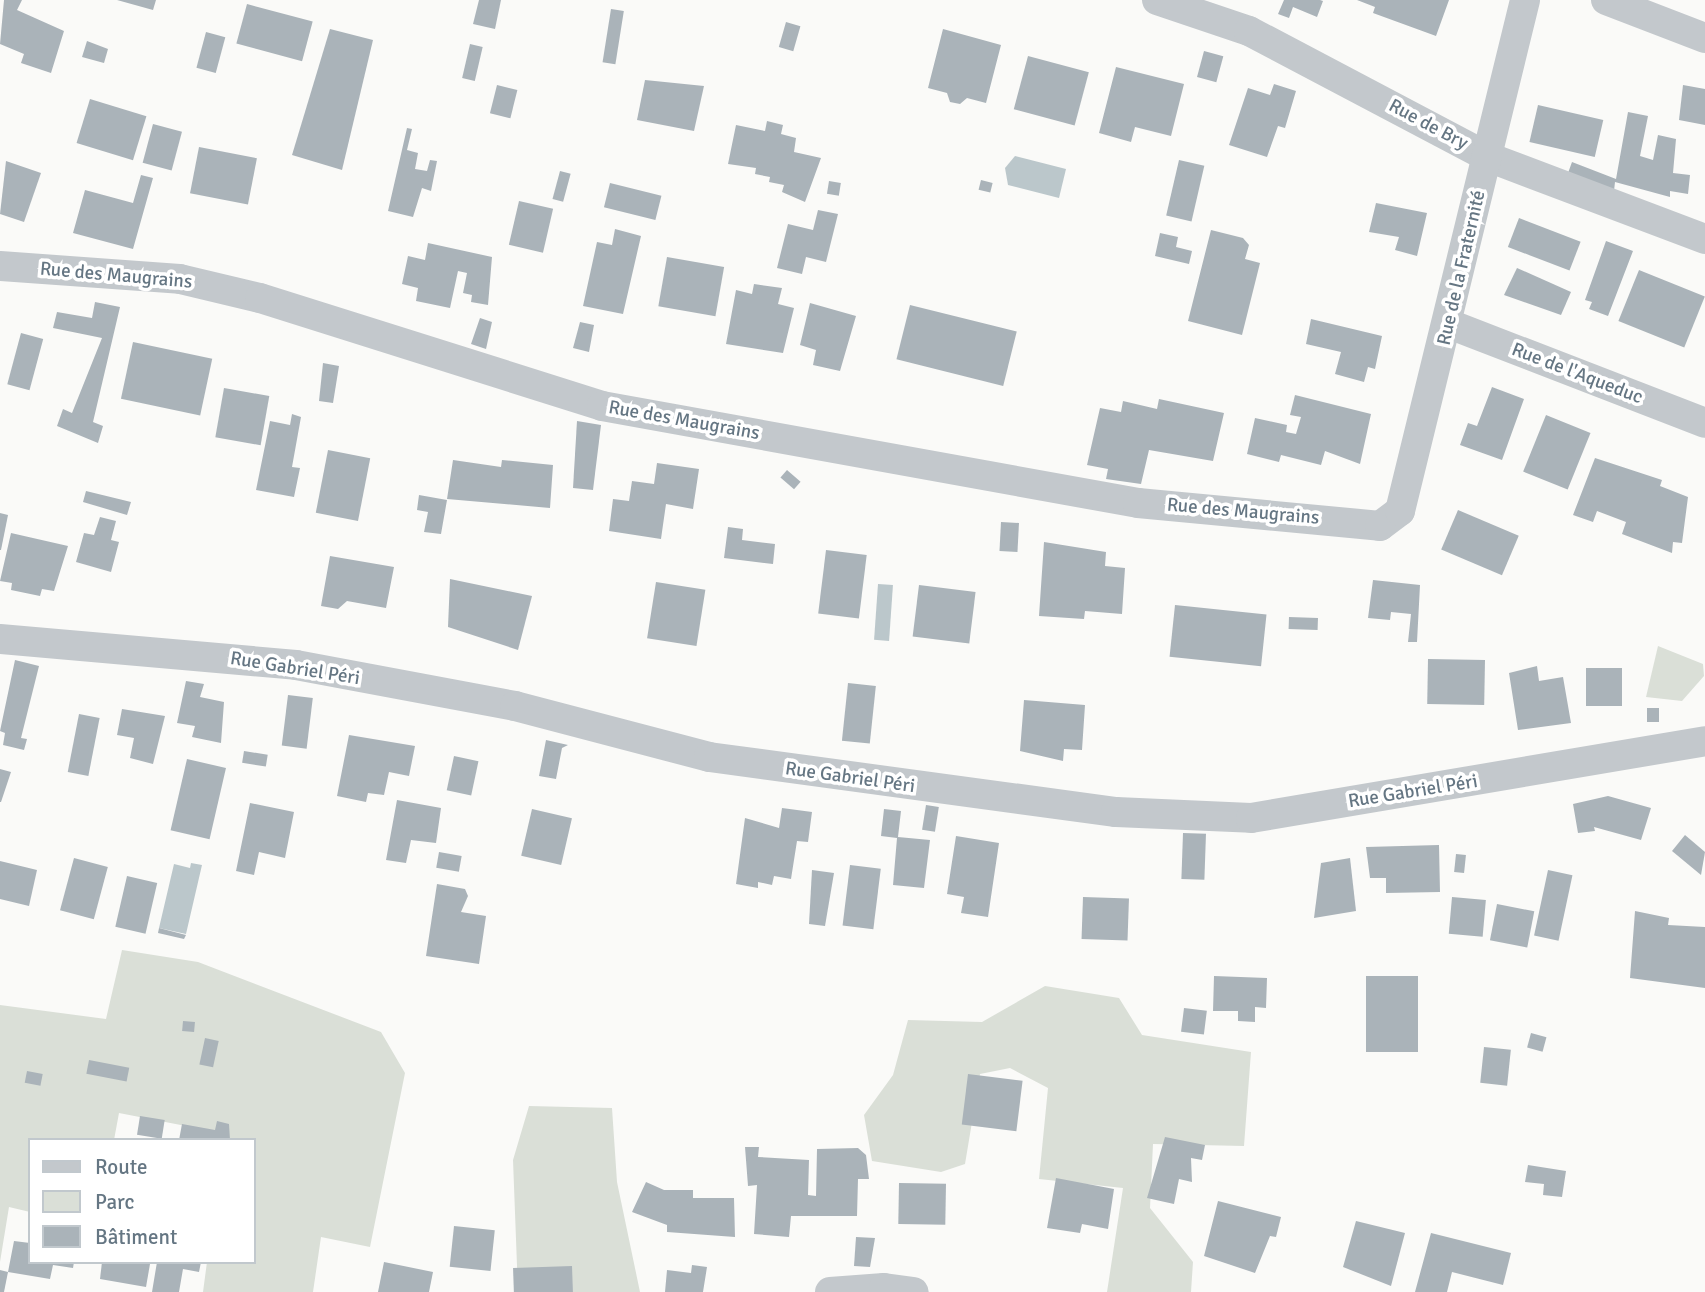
<!DOCTYPE html>
<html>
<head>
<meta charset="utf-8">
<style>
	body { margin:0 }
	#map { position:relative; width:1705px; height:1292px; overflow:hidden; background:#fafaf8; font-family:Signika,sans-serif }
	div>[style] { position:absolute }
	[style*='--x'] { left:calc(var(--x)*1px); top:calc(var(--y)*1px); width:calc(var(--w)*1px); rotate:calc(var(--a)*1deg) }
	.green>* { inset:0; background:#dadfd7 }
	.water>* { inset:0; background:#bbc7cb; transform-origin:0 0 }
	.building>* { inset:0; background:#aab3b9; transform-origin:0 0 }
	.minor>* { height:30px; margin:-15px; padding:0 15px; transform-origin:15px; border-radius:15px; background:#c3c8cc }
	span { translate:-50% -50%; white-space:nowrap; text-align:center; line-height:1.15; -webkit-text-stroke:7px #fff; paint-order:stroke }
	.street-label { font-size:19px; color:#657683 }
	.legend { position:absolute; left:28px; top:1138px; width:228px; height:126px; box-sizing:border-box; background:#fff; border:2px solid #c1c8cd; margin:0; padding:9px 12px; list-style:none; font-size:21px; color:#657683 }
	.legend li { display:flex; align-items:center; gap:14px; height:35px }
	.legend b { width:35px; border:2px solid #c1c8cd }
</style>
</head>
<body>
<div id="map">
	<div class="green">
		<div style="clip-path:polygon(1658px 646px,1703px 664px,1704px 676px,1682px 701px,1646px 697px)"></div>
		<div style="clip-path:polygon(122px 950px,198px 962px,381px 1032px,405px 1073px,370px 1247px,321px 1237px,313px 1292px,203px 1292px,207px 1262px,254px 1262px,254px 1140px,227px 1140px,227px 1134px,119px 1113px,114px 1140px,30px 1140px,30px 1212px,9px 1207px,0 1262px,0 1005px,106px 1019px)"></div>
		<div style="clip-path:polygon(1045px 986px,1119px 998px,1142px 1035px,1251px 1052px,1244px 1146px,1153px 1144px,1150px 1208px,1193px 1262px,1191px 1292px,1107px 1292px,1123px 1188px,1039px 1179px,1048px 1088px,1010px 1068px,980px 1074px,965px 1164px,941px 1172px,872px 1161px,864px 1115px,893px 1075px,908px 1020px,982px 1022px)"></div>
		<div style="clip-path:polygon(529px 1106px,612px 1108px,617px 1182px,640px 1292px,518px 1292px,513px 1160px)"></div>
	</div>
	<div class="water">
		<div style="clip-path:polygon(1015px 156px,1066px 169px,1059px 198px,1008px 185px,1005px 168px)"></div>
		<div style="left:878px;top:584px;width:15px;height:56px;rotate:4deg"></div>
		<div style="clip-path:polygon(191px 863px,202px 865px,186px 934px,159px 928px,174px 864px,190px 868px)"></div>
	</div>
	<div class="building">
		<div style="clip-path:polygon(4px 0,22px 0,17px 10px,64px 31px,51px 73px,21px 63px,24px 54px,0 44px)"></div>
		<div style="clip-path:polygon(117px 0,156px 0,153px 10px)"></div>
		<div style="clip-path:polygon(479px 0,501px 0,495px 29px,473px 24px)"></div>
		<div style="clip-path:polygon(1284px 0,1320px 0,1323px 1px,1317px 17px,1293px 7px,1289px 18px,1278px 14px)"></div>
		<div style="clip-path:polygon(1357px 0,1449px 0,1436px 36px,1373px 13px,1375px 7px)"></div>
		<div style="left:247px;top:4px;width:68px;height:41px;rotate:15deg"></div>
		<div style="left:611px;top:9px;width:13px;height:54px;rotate:9deg"></div>
		<div style="left:786px;top:22px;width:15px;height:26px;rotate:16deg"></div>
		<div style="clip-path:polygon(330px 29px,373px 40px,342px 170px,292px 155px)"></div>
		<div style="clip-path:polygon(943px 29px,1001px 45px,986px 103px,967px 98px,960px 104px,950px 102px,947px 93px,928px 88px)"></div>
		<div style="left:206px;top:32px;width:20px;height:37px;rotate:15deg"></div>
		<div style="clip-path:polygon(87px 41px,108px 49px,104px 63px,82px 57px)"></div>
		<div style="left:470px;top:44px;width:13px;height:35px;rotate:13deg"></div>
		<div style="left:1204px;top:51px;width:20px;height:27px;rotate:15deg"></div>
		<div style="left:1028px;top:56px;width:63px;height:55px;rotate:15deg"></div>
		<div style="clip-path:polygon(1116px 67px,1184px 84px,1171px 136px,1135px 127px,1131px 142px,1099px 133px)"></div>
		<div style="clip-path:polygon(645px 80px,704px 86px,694px 131px,637px 120px)"></div>
		<div style="clip-path:polygon(1274px 84px,1296px 91px,1285px 128px,1278px 126px,1267px 157px,1229px 145px,1248px 88px,1270px 95px)"></div>
		<div style="left:497px;top:85px;width:21px;height:29px;rotate:14deg"></div>
		<div style="clip-path:polygon(1683px 85px,1705px 89px,1705px 125px,1679px 120px)"></div>
		<div style="left:90px;top:99px;width:59px;height:46px;rotate:17deg"></div>
		<div style="left:1538px;top:105px;width:67px;height:38px;rotate:13deg"></div>
		<div style="clip-path:polygon(1628px 112px,1648px 116px,1640px 156px,1653px 160px,1658px 135px,1676px 139px,1673px 173px,1690px 175px,1688px 194px,1670px 191px,1670px 197px,1615px 182px,1614px 191px,1568px 173px,1572px 162px,1616px 179px)"></div>
		<div style="clip-path:polygon(767px 121px,783px 125px,781px 134px,796px 138px,794px 152px,821px 158px,805px 202px,782px 192px,784px 185px,769px 182px,770px 177px,755px 174px,756px 168px,728px 164px,736px 125px,765px 131px)"></div>
		<div style="left:153px;top:124px;width:30px;height:40px;rotate:15deg"></div>
		<div style="clip-path:polygon(407px 128px,412px 129px,407px 150px,418px 153px,415px 169px,427px 171px,430px 160px,437px 161px,431px 191px,422px 188px,413px 217px,388px 211px)"></div>
		<div style="left:199px;top:147px;width:59px;height:47px;rotate:11deg"></div>
		<div style="left:1179px;top:160px;width:26px;height:57px;rotate:13deg"></div>
		<div style="clip-path:polygon(6px 161px,41px 173px,24px 222px,0 214px)"></div>
		<div style="left:560px;top:171px;width:11px;height:29px;rotate:15deg"></div>
		<div style="clip-path:polygon(141px 175px,153px 178px,133px 249px,73px 233px,85px 190px,133px 203px)"></div>
		<div style="left:981px;top:180px;width:12px;height:10px;rotate:14deg"></div>
		<div style="left:829px;top:181px;width:12px;height:13px;rotate:9deg"></div>
		<div style="left:610px;top:183px;width:53px;height:25px;rotate:14deg"></div>
		<div style="left:519px;top:201px;width:35px;height:45px;rotate:13deg"></div>
		<div style="clip-path:polygon(1376px 203px,1427px 213px,1417px 256px,1395px 250px,1399px 237px,1369px 232px)"></div>
		<div style="clip-path:polygon(818px 210px,838px 214px,826px 262px,806px 257px,802px 274px,777px 268px,788px 224px,813px 230px)"></div>
		<div style="left:1519px;top:218px;width:66px;height:31px;rotate:21deg"></div>
		<div style="clip-path:polygon(615px 229px,641px 236px,623px 314px,583px 306px,597px 242px,612px 245px)"></div>
		<div style="clip-path:polygon(1211px 230px,1243px 238px,1249px 245px,1245px 259px,1260px 263px,1242px 335px,1188px 321px)"></div>
		<div style="clip-path:polygon(1160px 233px,1178px 237px,1176px 247px,1192px 251px,1189px 264px,1155px 256px)"></div>
		<div style="clip-path:polygon(1606px 241px,1633px 251px,1608px 316px,1589px 309px,1592px 302px,1585px 300px)"></div>
		<div style="clip-path:polygon(428px 243px,492px 257px,488px 305px,471px 302px,472px 295px,463px 293px,467px 273px,458px 271px,450px 308px,416px 301px,418px 288px,402px 284px,408px 256px,425px 260px)"></div>
		<div style="left:667px;top:257px;width:58px;height:50px;rotate:10deg"></div>
		<div style="clip-path:polygon(1517px 268px,1571px 292px,1561px 315px,1504px 295px)"></div>
		<div style="left:1639px;top:270px;width:71px;height:55px;rotate:22deg"></div>
		<div style="clip-path:polygon(754px 284px,782px 288px,778px 304px,794px 308px,783px 353px,726px 344px,736px 290px,752px 294px)"></div>
		<div style="clip-path:polygon(95px 302px,120px 307px,93px 422px,103px 426px,98px 443px,57px 426px,63px 409px,72px 413px,102px 338px,53px 328px,57px 312px,92px 318px)"></div>
		<div style="clip-path:polygon(810px 303px,856px 316px,840px 371px,813px 365px,816px 350px,800px 345px)"></div>
		<div style="left:910px;top:305px;width:110px;height:56px;rotate:14deg"></div>
		<div style="clip-path:polygon(480px 318px,492px 322px,486px 349px,471px 344px)"></div>
		<div style="clip-path:polygon(1311px 319px,1382px 336px,1375px 369px,1368px 367px,1364px 382px,1335px 374px,1341px 352px,1306px 344px)"></div>
		<div style="clip-path:polygon(580px 322px,594px 325px,589px 352px,573px 348px)"></div>
		<div style="left:21px;top:333px;width:23px;height:53px;rotate:15deg"></div>
		<div style="left:133px;top:342px;width:81px;height:58px;rotate:12deg"></div>
		<div style="clip-path:polygon(323px 363px,339px 366px,333px 403px,319px 401px)"></div>
		<div style="clip-path:polygon(1492px 387px,1524px 399px,1502px 460px,1460px 445px,1468px 423px,1477px 426px)"></div>
		<div style="left:224px;top:388px;width:46px;height:50px;rotate:10deg"></div>
		<div style="clip-path:polygon(1295px 395px,1371px 414px,1360px 464px,1325px 451px,1321px 465px,1281px 455px,1279px 462px,1247px 454px,1255px 418px,1287px 425px,1286px 432px,1296px 434px,1301px 417px,1290px 415px)"></div>
		<div style="clip-path:polygon(1159px 399px,1224px 413px,1213px 461px,1149px 450px,1141px 484px,1106px 479px,1108px 469px,1087px 465px,1100px 408px,1121px 412px,1123px 401px,1157px 409px)"></div>
		<div style="clip-path:polygon(292px 414px,301px 417px,292px 467px,300px 468px,294px 497px,256px 490px,270px 421px,290px 425px)"></div>
		<div style="left:1546px;top:415px;width:48px;height:61px;rotate:22deg"></div>
		<div style="clip-path:polygon(577px 421px,601px 425px,593px 490px,573px 488px)"></div>
		<div style="left:328px;top:450px;width:43px;height:64px;rotate:11deg"></div>
		<div style="clip-path:polygon(1595px 458px,1662px 480px,1660px 486px,1688px 497px,1682px 543px,1673px 542px,1672px 553px,1622px 534px,1626px 522px,1597px 511px,1593px 522px,1573px 515px)"></div>
		<div style="clip-path:polygon(453px 460px,501px 467px,502px 460px,553px 465px,550px 508px,447px 499px)"></div>
		<div style="clip-path:polygon(657px 463px,699px 469px,693px 509px,666px 504px,661px 539px,609px 531px,613px 499px,629px 501px,632px 481px,654px 484px)"></div>
		<div style="left:787px;top:470px;width:18px;height:10px;rotate:41deg"></div>
		<div style="clip-path:polygon(86px 491px,131px 502px,127px 515px,83px 502px)"></div>
		<div style="clip-path:polygon(419px 495px,447px 500px,441px 534px,424px 532px,428px 512px,417px 510px)"></div>
		<div style="left:1458px;top:510px;width:66px;height:43px;rotate:23deg"></div>
		<div style="clip-path:polygon(0 513px,8px 515px,1px 550px,0 550px)"></div>
		<div style="clip-path:polygon(100px 517px,116px 521px,111px 540px,119px 542px,111px 572px,76px 562px,84px 533px,94px 535px)"></div>
		<div style="left:1001px;top:522px;width:18px;height:29px;rotate:3deg"></div>
		<div style="clip-path:polygon(728px 527px,743px 529px,742px 540px,775px 544px,773px 564px,724px 558px)"></div>
		<div style="clip-path:polygon(11px 533px,68px 546px,54px 591px,42px 589px,40px 596px,11px 590px,12px 583px,0 581px)"></div>
		<div style="clip-path:polygon(1044px 542px,1106px 552px,1105px 566px,1125px 568px,1122px 614px,1085px 611px,1084px 619px,1039px 616px)"></div>
		<div style="left:826px;top:550px;width:41px;height:64px;rotate:7deg"></div>
		<div style="clip-path:polygon(330px 556px,394px 567px,386px 608px,347px 601px,338px 609px,321px 606px)"></div>
		<div style="clip-path:polygon(450px 579px,532px 596px,518px 650px,448px 627px)"></div>
		<div style="clip-path:polygon(1373px 580px,1420px 585px,1417px 642px,1408px 642px,1411px 614px,1391px 612px,1390px 620px,1368px 618px)"></div>
		<div style="left:656px;top:582px;width:50px;height:57px;rotate:9deg"></div>
		<div style="left:919px;top:585px;width:57px;height:52px;rotate:7deg"></div>
		<div style="left:1175px;top:605px;width:92px;height:52px;rotate:6deg"></div>
		<div style="left:1289px;top:617px;width:29px;height:12px;rotate:2deg"></div>
		<div style="left:1428px;top:659px;width:57px;height:45px;rotate:1deg"></div>
		<div style="clip-path:polygon(15px 660px,39px 666px,21px 738px,27px 739px,24px 750px,3px 745px,5px 733px,0 731px)"></div>
		<div style="clip-path:polygon(1537px 666px,1539px 681px,1563px 677px,1571px 723px,1518px 730px,1509px 673px)"></div>
		<div style="left:1586px;top:668px;width:36px;height:38px"></div>
		<div style="clip-path:polygon(186px 681px,204px 684px,200px 697px,224px 702px,221px 743px,192px 737px,195px 726px,177px 723px)"></div>
		<div style="left:848px;top:683px;width:28px;height:58px;rotate:6deg"></div>
		<div style="left:288px;top:695px;width:25px;height:51px;rotate:7deg"></div>
		<div style="clip-path:polygon(1024px 700px,1085px 705px,1082px 750px,1064px 749px,1063px 761px,1020px 751px)"></div>
		<div style="left:1647px;top:708px;width:12px;height:14px"></div>
		<div style="clip-path:polygon(122px 709px,165px 716px,153px 764px,130px 758px,134px 738px,117px 735px)"></div>
		<div style="left:79px;top:714px;width:21px;height:59px;rotate:11deg"></div>
		<div style="clip-path:polygon(349px 735px,415px 746px,409px 776px,389px 772px,384px 795px,368px 793px,366px 802px,337px 796px)"></div>
		<div style="clip-path:polygon(546px 740px,568px 745px,562px 748px,556px 779px,539px 776px)"></div>
		<div style="left:244px;top:751px;width:24px;height:12px;rotate:9deg"></div>
		<div style="left:454px;top:756px;width:25px;height:35px;rotate:12deg"></div>
		<div style="left:187px;top:759px;width:40px;height:73px;rotate:13deg"></div>
		<div style="clip-path:polygon(0 769px,11px 772px,1px 802px,0 802px)"></div>
		<div style="clip-path:polygon(1608px 796px,1651px 808px,1641px 840px,1594px 827px,1595px 831px,1578px 833px,1573px 804px)"></div>
		<div style="clip-path:polygon(397px 800px,441px 808px,436px 843px,411px 840px,406px 863px,386px 860px)"></div>
		<div style="clip-path:polygon(250px 803px,294px 812px,285px 858px,259px 852px,254px 875px,236px 871px)"></div>
		<div style="left:926px;top:805px;width:13px;height:25px;rotate:9deg"></div>
		<div style="clip-path:polygon(782px 808px,812px 812px,808px 842px,797px 841px,791px 879px,774px 876px,772px 885px,758px 882px,758px 888px,736px 884px,745px 818px,779px 828px)"></div>
		<div style="left:532px;top:809px;width:41px;height:48px;rotate:13deg"></div>
		<div style="clip-path:polygon(884px 809px,901px 811px,898px 837px,930px 840px,924px 888px,893px 885px,897px 838px,881px 836px)"></div>
		<div style="left:1183px;top:833px;width:23px;height:46px;rotate:2deg"></div>
		<div style="clip-path:polygon(1685px 835px,1705px 852px,1701px 875px,1672px 851px)"></div>
		<div style="clip-path:polygon(956px 836px,999px 843px,988px 917px,961px 913px,964px 897px,947px 894px)"></div>
		<div style="clip-path:polygon(1439px 845px,1440px 892px,1386px 893px,1386px 878px,1370px 878px,1366px 847px)"></div>
		<div style="left:439px;top:852px;width:23px;height:16px;rotate:10deg"></div>
		<div style="left:1456px;top:854px;width:10px;height:18px;rotate:6deg"></div>
		<div style="left:74px;top:858px;width:35px;height:54px;rotate:15deg"></div>
		<div style="clip-path:polygon(1350px 858px,1356px 911px,1314px 918px,1321px 863px)"></div>
		<div style="clip-path:polygon(0 861px,37px 870px,29px 906px,0 899px)"></div>
		<div style="left:850px;top:865px;width:31px;height:61px;rotate:7deg"></div>
		<div style="clip-path:polygon(812px 870px,834px 873px,825px 926px,809px 924px)"></div>
		<div style="left:1548px;top:870px;width:25px;height:67px;rotate:12deg"></div>
		<div style="left:127px;top:876px;width:31px;height:52px;rotate:13deg"></div>
		<div style="clip-path:polygon(437px 884px,465px 889px,468px 896px,461px 912px,486px 916px,479px 964px,426px 956px)"></div>
		<div style="left:1083px;top:897px;width:46px;height:42px;rotate:2deg"></div>
		<div style="left:1452px;top:897px;width:34px;height:37px;rotate:5deg"></div>
		<div style="left:1497px;top:904px;width:38px;height:37px;rotate:11deg"></div>
		<div style="clip-path:polygon(1635px 911px,1669px 918px,1668px 925px,1705px 927px,1705px 988px,1630px 978px)"></div>
		<div style="clip-path:polygon(159px 928px,186px 935px,184px 939px,158px 933px)"></div>
		<div style="clip-path:polygon(1214px 976px,1267px 978px,1266px 1008px,1255px 1007px,1255px 1022px,1238px 1021px,1238px 1011px,1213px 1011px)"></div>
		<div style="left:1366px;top:976px;width:52px;height:76px"></div>
		<div style="left:1184px;top:1008px;width:23px;height:24px;rotate:7deg"></div>
		<div style="left:183px;top:1021px;width:12px;height:10px;rotate:5deg"></div>
		<div style="left:1531px;top:1033px;width:16px;height:15px;rotate:15deg"></div>
		<div style="left:205px;top:1038px;width:14px;height:27px;rotate:12deg"></div>
		<div style="left:1484px;top:1047px;width:27px;height:36px;rotate:6deg"></div>
		<div style="left:89px;top:1060px;width:41px;height:14px;rotate:11deg"></div>
		<div style="left:27px;top:1071px;width:16px;height:12px;rotate:11deg"></div>
		<div style="left:968px;top:1074px;width:55px;height:51px;rotate:7deg"></div>
		<div style="left:140px;top:1116px;width:25px;height:19px;rotate:9deg"></div>
		<div style="clip-path:polygon(217px 1121px,229px 1124px,230px 1140px,179px 1140px,182px 1124px,215px 1130px)"></div>
		<div style="clip-path:polygon(1165px 1137px,1205px 1145px,1202px 1160px,1191px 1158px,1192px 1182px,1179px 1179px,1174px 1204px,1147px 1198px)"></div>
		<div style="clip-path:polygon(745px 1147px,759px 1147px,758px 1157px,809px 1160px,808px 1195px,816px 1196px,817px 1149px,858px 1148px,866px 1155px,869px 1179px,858px 1179px,857px 1216px,791px 1216px,789px 1237px,754px 1234px,757px 1185px,748px 1186px)"></div>
		<div style="clip-path:polygon(1528px 1165px,1566px 1171px,1562px 1197px,1543px 1195px,1544px 1184px,1525px 1182px)"></div>
		<div style="clip-path:polygon(1056px 1178px,1114px 1189px,1108px 1229px,1082px 1224px,1080px 1233px,1047px 1228px)"></div>
		<div style="clip-path:polygon(646px 1182px,664px 1190px,693px 1190px,693px 1198px,734px 1198px,735px 1237px,667px 1232px,667px 1225px,632px 1212px)"></div>
		<div style="left:899px;top:1183px;width:47px;height:41px;rotate:1deg"></div>
		<div style="clip-path:polygon(1218px 1201px,1281px 1217px,1276px 1237px,1270px 1236px,1255px 1273px,1204px 1256px)"></div>
		<div style="clip-path:polygon(1356px 1221px,1405px 1233px,1391px 1286px,1343px 1267px)"></div>
		<div style="left:454px;top:1226px;width:41px;height:41px;rotate:6deg"></div>
		<div style="clip-path:polygon(1431px 1233px,1511px 1253px,1503px 1285px,1452px 1272px,1447px 1292px,1415px 1292px)"></div>
		<div style="clip-path:polygon(856px 1237px,875px 1238px,870px 1267px,854px 1266px)"></div>
		<div style="clip-path:polygon(14px 1241px,30px 1243px,30px 1262px,74px 1262px,73px 1268px,53px 1265px,50px 1279px,8px 1272px)"></div>
		<div style="clip-path:polygon(102px 1262px,150px 1264px,146px 1287px,100px 1279px)"></div>
		<div style="clip-path:polygon(157px 1262px,184px 1264px,201px 1262px,199px 1272px,183px 1269px,179px 1292px,152px 1292px)"></div>
		<div style="clip-path:polygon(384px 1262px,433px 1272px,429px 1292px,378px 1292px)"></div>
		<div style="clip-path:polygon(692px 1265px,707px 1267px,703px 1292px,665px 1292px,667px 1270px,691px 1273px)"></div>
		<div style="left:572px;top:1266px;width:26px;height:59px;rotate:88deg"></div>
		<div style="clip-path:polygon(0 1270px,8px 1272px,4px 1292px,0 1292px)"></div>
	</div>
	<div class="minor">
		<div style="--x:1157;--y:0;--w:97;--a:18.6"></div>
		<div style="--x:1249;--y:31;--w:270;--a:27.8"></div>
		<div style="--x:1488;--y:157;--w:232;--a:20.7"></div>
		<div style="--x:1606;--y:0;--w:106;--a:21"></div>
		<div style="--x:0;--y:266;--w:180;--a:4.1"></div>
		<div style="--x:180;--y:279;--w:82;--a:13.4"></div>
		<div style="--x:260;--y:298;--w:359;--a:17.5"></div>
		<div style="--x:602;--y:406;--w:545;--a:10.26"></div>
		<div style="--x:1138;--y:503;--w:243;--a:5.4"></div>
		<div style="--x:1380;--y:526;--w:25;--a:-37"></div>
		<div style="--x:1400;--y:511;--w:526;--a:-76.25"></div>
		<div style="--x:1449;--y:324;--w:274;--a:21.1"></div>
		<div style="--x:0;--y:639;--w:297;--a:5"></div>
		<div style="--x:296;--y:665;--w:223;--a:10.6"></div>
		<div style="--x:515;--y:706;--w:201;--a:14.7"></div>
		<div style="--x:709;--y:757;--w:411;--a:7.7"></div>
		<div style="--x:1116;--y:812;--w:135;--a:2.5"></div>
		<div style="--x:1251;--y:818;--w:460;--a:-9.6"></div>
		<div style="--x:830;--y:1292;--w:54;--a:-4.2"></div>
		<div style="--x:884;--y:1288;--w:30;--a:8"></div>
	</div>
	<div class="street-label">
		<span style="left:1428px;top:125px;rotate:28deg">Rue de Bry</span>
		<span style="left:1462px;top:268px;rotate:-77deg">Rue de la Fraternité</span>
		<span style="left:116px;top:276px;rotate:5deg">Rue des Maugrains</span>
		<span style="left:1577px;top:374px;rotate:21deg">Rue de l'Aqueduc</span>
		<span style="left:684px;top:421px;rotate:10deg">Rue des Maugrains</span>
		<span style="left:1243px;top:512px;rotate:5deg">Rue des Maugrains</span>
		<span style="left:295px;top:669px;rotate:9deg">Rue Gabriel Péri</span>
		<span style="left:850px;top:778px;rotate:8deg">Rue Gabriel Péri</span>
		<span style="left:1413px;top:792px;rotate:-9deg">Rue Gabriel Péri</span>
	</div>
	<ul class="legend">
	<li><b style="height:9px;background:#c3c8cc"></b>Route</li>
	<li><b style="height:19px;background:#dadfd7"></b>Parc</li>
	<li><b style="height:19px;background:#aab3b9"></b>Bâtiment</li>
	</ul>
</div>
</body>
</html>
